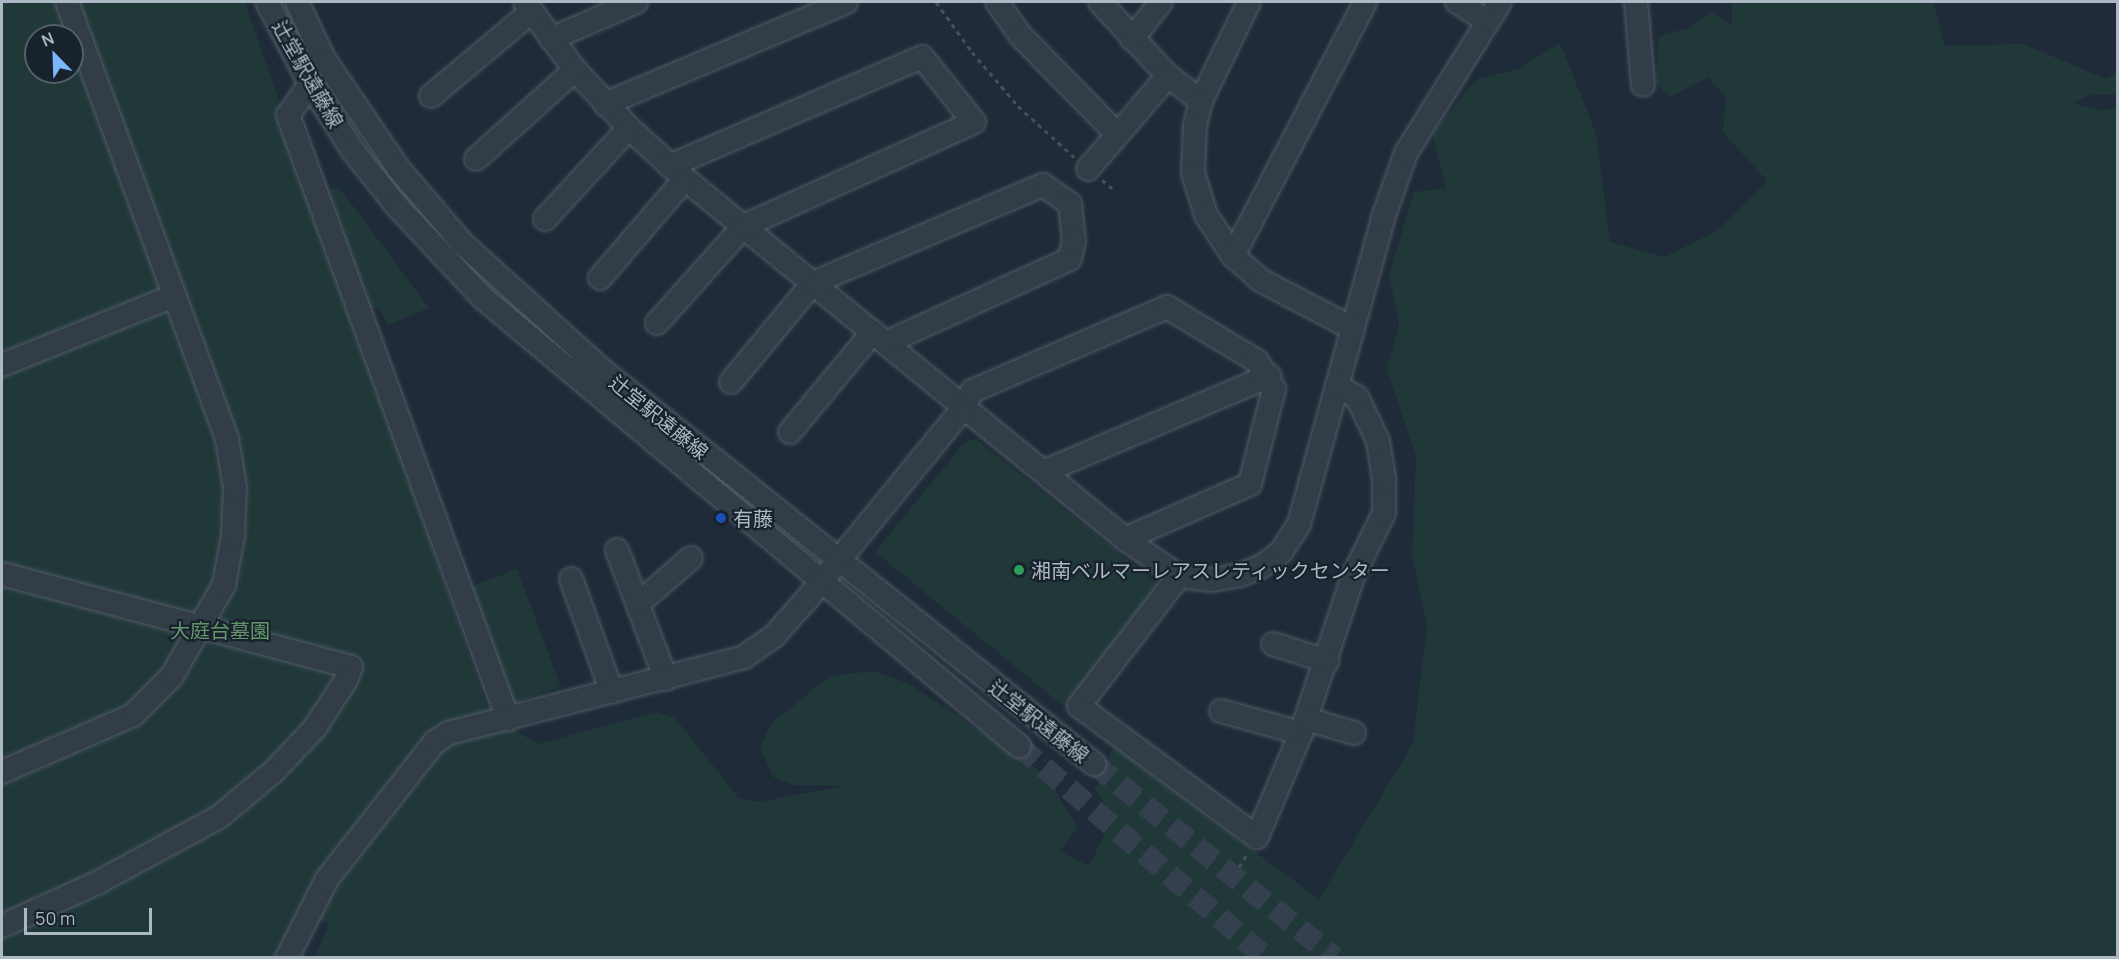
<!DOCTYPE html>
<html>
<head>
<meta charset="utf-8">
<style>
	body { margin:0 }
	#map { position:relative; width:2119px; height:959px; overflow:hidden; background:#1f2b38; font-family:Manrope,"Noto Sans JP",sans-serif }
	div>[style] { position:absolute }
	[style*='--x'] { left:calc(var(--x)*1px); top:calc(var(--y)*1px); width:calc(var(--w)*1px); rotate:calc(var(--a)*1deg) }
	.green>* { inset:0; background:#213839 }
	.minor-tunnel>* { height:22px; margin-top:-11px; transform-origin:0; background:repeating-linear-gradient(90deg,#34404d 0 22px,transparent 0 33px) }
	.path>* { height:3px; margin-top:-1.5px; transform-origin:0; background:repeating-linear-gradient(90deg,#3e5556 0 4.5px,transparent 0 9px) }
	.roads { filter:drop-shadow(0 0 2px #505b66) drop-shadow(0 0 2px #505b66) }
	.minor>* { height:22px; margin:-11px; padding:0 11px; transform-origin:11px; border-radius:11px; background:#333d48 }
	.dots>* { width:16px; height:16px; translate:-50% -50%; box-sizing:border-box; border:3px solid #18222c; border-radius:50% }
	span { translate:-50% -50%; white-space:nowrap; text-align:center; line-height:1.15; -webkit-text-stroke:4.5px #18222c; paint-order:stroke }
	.street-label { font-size:20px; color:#adb8c5 }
	.poi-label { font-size:20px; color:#adb8c5 }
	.left { translate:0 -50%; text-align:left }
	.park-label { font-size:20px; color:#64966c }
	.frame { position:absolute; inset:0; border:3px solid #adb8c5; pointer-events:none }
	.north { position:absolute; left:24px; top:24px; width:60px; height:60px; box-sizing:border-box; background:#18222c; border:2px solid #545e69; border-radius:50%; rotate:337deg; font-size:16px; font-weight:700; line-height:24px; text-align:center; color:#adb8c5 }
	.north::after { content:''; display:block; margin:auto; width:21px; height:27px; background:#7bb5fb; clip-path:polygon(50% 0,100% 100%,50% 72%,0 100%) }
	.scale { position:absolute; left:24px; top:908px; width:128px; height:27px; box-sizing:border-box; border:3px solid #adb8c5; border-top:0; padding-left:8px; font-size:18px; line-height:21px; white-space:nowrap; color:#adb8c5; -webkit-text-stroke:4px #18222c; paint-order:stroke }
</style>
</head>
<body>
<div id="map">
	<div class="green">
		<div style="clip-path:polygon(evenodd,2px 2px,245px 2px,490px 716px,538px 744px,656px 712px,675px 718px,739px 798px,758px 802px,845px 786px,794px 785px,773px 777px,760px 746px,772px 723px,830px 676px,873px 671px,910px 684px,1046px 775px,1077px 827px,1060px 851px,1089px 866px,1113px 818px,1095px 789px,1115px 743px,1142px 768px,1319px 899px,1413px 743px,1427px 626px,1412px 555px,1416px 456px,1387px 369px,1399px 324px,1389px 275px,1414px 192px,1446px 188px,1432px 134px,1471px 86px,1480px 78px,1518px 69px,1560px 43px,1596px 133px,1610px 242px,1665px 257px,1718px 230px,1767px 181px,1723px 132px,1726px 98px,1708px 77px,1670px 97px,1656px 84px,1658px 37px,1690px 27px,1711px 11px,1732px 26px,1732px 2px,1933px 2px,1945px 46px,2023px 44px,2106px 79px,2117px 73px,2117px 94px,2092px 95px,2072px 103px,2104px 111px,2117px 107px,2117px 957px,315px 957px,329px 925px,318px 919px,292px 957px,2px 957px,2px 2px,36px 36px,72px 36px,72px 72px,36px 72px,36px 36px)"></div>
		<div style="clip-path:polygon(339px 187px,429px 308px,388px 325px,378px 307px,368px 311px,323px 192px)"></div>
		<div style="clip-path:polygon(976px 439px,1163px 588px,1067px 709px,875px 552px,965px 442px)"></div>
		<div style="clip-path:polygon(517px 569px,561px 687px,518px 701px,511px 699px,470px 587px)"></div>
	</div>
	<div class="minor-tunnel">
		<div style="--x:1019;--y:746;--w:326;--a:40.6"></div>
		<div style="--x:1094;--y:764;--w:309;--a:38.8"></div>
	</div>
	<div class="path">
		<div style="--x:936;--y:2;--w:62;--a:54.2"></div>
		<div style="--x:972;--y:52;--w:71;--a:49.6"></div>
		<div style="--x:1018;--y:106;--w:76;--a:42.3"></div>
		<div style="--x:1102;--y:180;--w:13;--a:39"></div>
		<div style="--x:1239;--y:867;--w:15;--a:-58"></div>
	</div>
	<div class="roads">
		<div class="minor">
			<div style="--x:267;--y:2;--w:93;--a:62.3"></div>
			<div style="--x:310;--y:84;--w:80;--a:57.3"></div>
			<div style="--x:353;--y:151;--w:69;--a:51.5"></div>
			<div style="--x:396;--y:205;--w:127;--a:46.9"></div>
			<div style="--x:483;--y:298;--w:699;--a:39.89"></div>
			<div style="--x:297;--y:2;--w:63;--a:64.7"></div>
			<div style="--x:324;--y:59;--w:132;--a:55.8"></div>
			<div style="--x:398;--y:168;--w:99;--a:49.5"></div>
			<div style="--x:462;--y:243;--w:188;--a:42.2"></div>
			<div style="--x:601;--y:369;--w:632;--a:38.7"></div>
			<div style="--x:525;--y:2;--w:84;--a:53.7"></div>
			<div style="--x:575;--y:70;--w:79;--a:47"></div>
			<div style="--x:629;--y:128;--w:76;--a:42.3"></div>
			<div style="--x:685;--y:179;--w:569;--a:39.29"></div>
			<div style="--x:1125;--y:539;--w:65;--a:34.4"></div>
			<div style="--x:1179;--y:576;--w:33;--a:7"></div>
			<div style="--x:1212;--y:580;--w:28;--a:-10"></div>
			<div style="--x:1240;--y:575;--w:24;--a:-22"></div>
			<div style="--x:1262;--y:566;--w:24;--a:-36"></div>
			<div style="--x:1281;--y:552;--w:33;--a:-57"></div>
			<div style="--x:1299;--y:524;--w:317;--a:-74.6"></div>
			<div style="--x:1383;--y:218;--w:69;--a:-70.5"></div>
			<div style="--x:1406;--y:153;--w:178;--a:-58.1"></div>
			<div style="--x:997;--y:2;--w:40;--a:55.1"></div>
			<div style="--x:1020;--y:35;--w:139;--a:45.6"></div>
			<div style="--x:1100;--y:2;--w:100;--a:47.4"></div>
			<div style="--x:1168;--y:76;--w:41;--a:37.1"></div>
			<div style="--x:1249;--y:2;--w:110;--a:115.9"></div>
			<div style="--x:1201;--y:101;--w:25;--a:104"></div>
			<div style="--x:1195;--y:125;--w:48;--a:92.4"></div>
			<div style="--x:1193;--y:173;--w:44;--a:72.8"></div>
			<div style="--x:1206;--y:215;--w:49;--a:56.6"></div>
			<div style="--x:1233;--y:256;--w:38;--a:41"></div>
			<div style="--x:1262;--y:281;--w:102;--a:27.6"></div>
			<div style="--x:1457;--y:2;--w:36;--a:32"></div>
			<div style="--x:1636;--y:2;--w:83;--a:85.2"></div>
			<div style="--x:551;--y:39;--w:93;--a:-23.5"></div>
			<div style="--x:1132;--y:39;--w:47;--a:-51.9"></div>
			<div style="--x:310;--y:84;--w:38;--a:125"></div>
			<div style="--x:288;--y:115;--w:643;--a:69.99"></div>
			<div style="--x:431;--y:96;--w:131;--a:-40"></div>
			<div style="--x:605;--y:104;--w:262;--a:-22.9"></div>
			<div style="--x:476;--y:159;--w:133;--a:-42"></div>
			<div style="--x:1088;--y:169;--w:123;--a:-49.3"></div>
			<div style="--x:545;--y:219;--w:124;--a:-47.3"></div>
			<div style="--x:1233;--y:256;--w:286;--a:-62.5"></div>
			<div style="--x:600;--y:278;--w:130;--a:-49.4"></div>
			<div style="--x:657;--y:323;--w:130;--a:-48.1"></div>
			<div style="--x:744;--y:226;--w:252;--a:-24.3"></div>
			<div style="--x:974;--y:122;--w:83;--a:-128.7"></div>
			<div style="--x:922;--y:57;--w:275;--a:156.6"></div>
			<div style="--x:2;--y:365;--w:185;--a:-21.9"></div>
			<div style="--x:731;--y:382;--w:129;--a:-50.4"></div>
			<div style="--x:813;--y:283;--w:250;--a:-23.1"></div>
			<div style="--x:1043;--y:185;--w:33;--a:35"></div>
			<div style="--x:1070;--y:204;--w:37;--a:84"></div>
			<div style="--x:1074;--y:241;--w:18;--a:103"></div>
			<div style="--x:1070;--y:259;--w:202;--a:155.5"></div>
			<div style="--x:790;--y:432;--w:130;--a:-50.3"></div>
			<div style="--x:1043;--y:472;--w:246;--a:-23"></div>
			<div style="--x:617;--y:550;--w:138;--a:69.2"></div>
			<div style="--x:2;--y:574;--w:361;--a:14.9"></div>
			<div style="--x:351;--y:667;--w:14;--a:111"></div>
			<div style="--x:346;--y:680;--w:59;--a:123.1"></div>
			<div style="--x:314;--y:729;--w:59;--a:133.6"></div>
			<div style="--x:273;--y:772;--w:70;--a:140.2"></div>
			<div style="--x:219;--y:817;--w:136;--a:151.6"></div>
			<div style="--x:99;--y:882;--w:107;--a:155.6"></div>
			<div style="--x:1179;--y:576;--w:164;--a:127.6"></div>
			<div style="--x:1079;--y:706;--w:221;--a:36.4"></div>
			<div style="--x:1257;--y:837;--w:113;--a:-67.1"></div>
			<div style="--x:1301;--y:733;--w:168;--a:-71.6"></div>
			<div style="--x:1354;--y:574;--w:68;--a:-63.8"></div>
			<div style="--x:1384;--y:513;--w:34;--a:-90"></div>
			<div style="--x:1384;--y:479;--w:38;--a:-99"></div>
			<div style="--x:1378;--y:441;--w:49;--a:-115.5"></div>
			<div style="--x:1357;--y:397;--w:23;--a:-151"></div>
			<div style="--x:571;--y:579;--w:120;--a:70.1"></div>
			<div style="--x:638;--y:604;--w:70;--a:-41"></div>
			<div style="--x:1273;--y:644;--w:57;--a:17.5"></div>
			<div style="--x:1221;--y:711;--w:83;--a:15.4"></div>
			<div style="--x:1306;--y:719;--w:50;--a:16.3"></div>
			<div style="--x:2;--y:772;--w:143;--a:-23.5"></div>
			<div style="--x:133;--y:715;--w:55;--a:-45"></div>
			<div style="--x:172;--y:676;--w:105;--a:-60.3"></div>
			<div style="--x:224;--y:585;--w:50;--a:-79.6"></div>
			<div style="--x:233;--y:536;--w:49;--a:-87.7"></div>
			<div style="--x:235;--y:487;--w:49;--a:-99.5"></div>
			<div style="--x:227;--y:439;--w:465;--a:-110.1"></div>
			<div style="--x:287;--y:958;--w:89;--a:-63.1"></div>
			<div style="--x:327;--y:879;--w:174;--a:-51.8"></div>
			<div style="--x:435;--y:742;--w:17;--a:-33"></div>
			<div style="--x:449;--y:733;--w:305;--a:-14.4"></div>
			<div style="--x:744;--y:657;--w:38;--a:-35"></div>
			<div style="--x:775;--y:635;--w:48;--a:-48.4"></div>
			<div style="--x:807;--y:599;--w:248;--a:-50.7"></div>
			<div style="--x:964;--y:407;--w:18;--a:-63"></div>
			<div style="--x:972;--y:391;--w:212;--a:-23.3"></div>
			<div style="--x:1167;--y:307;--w:105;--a:31"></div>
			<div style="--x:1257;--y:361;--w:33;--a:59"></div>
			<div style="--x:1274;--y:389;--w:98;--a:104.2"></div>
			<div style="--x:1250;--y:484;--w:137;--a:156.3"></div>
		</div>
	</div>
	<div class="dots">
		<div style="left:721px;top:518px;background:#1a4fb4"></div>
		<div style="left:1019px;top:570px;background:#2e9e5b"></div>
	</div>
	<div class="street-label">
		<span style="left:308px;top:74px;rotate:60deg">辻堂駅遠藤線</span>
		<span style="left:659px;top:417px;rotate:39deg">辻堂駅遠藤線</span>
		<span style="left:1039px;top:721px;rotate:38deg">辻堂駅遠藤線</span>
	</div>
	<div class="poi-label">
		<span class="left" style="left:733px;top:518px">有藤</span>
		<span class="left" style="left:1031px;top:570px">湘南ベルマーレアスレティックセンター</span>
	</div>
	<div class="park-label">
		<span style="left:220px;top:630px">大庭台墓園</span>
	</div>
	<div class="frame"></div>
	<div class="north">N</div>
	<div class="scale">50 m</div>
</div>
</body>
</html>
